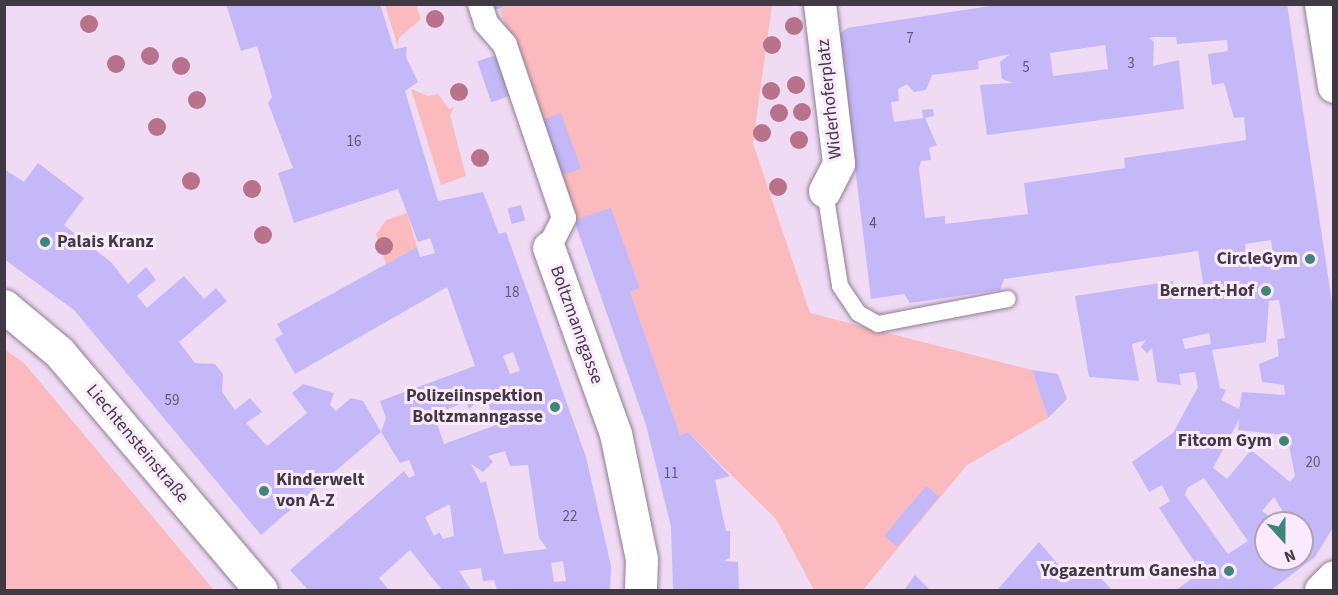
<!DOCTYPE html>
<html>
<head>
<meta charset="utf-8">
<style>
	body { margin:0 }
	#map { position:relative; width:1338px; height:595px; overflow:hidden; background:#f0dbf4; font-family:"Source Sans 3",sans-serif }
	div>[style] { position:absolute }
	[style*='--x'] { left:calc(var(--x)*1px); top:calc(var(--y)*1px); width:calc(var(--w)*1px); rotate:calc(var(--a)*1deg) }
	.green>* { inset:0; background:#fbbbbe }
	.building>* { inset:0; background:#c4b8f8; transform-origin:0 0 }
	.roads { filter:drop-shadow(0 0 2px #907d94) drop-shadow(0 0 2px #907d94) }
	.service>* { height:16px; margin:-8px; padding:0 8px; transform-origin:8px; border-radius:8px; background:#fff }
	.pedestrian>* { height:24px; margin:-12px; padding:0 12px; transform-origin:12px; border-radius:12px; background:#fff }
	.minor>* { height:32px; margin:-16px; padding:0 16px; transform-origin:16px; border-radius:16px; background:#fff }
	.tertiary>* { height:33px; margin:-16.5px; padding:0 16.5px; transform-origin:16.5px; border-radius:16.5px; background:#fff }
	.secondary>* { height:33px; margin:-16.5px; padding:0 16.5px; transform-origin:16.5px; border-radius:16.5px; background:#fff }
	.tram>* { height:1.5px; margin:-0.75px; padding:0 0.75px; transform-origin:0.75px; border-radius:0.75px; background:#635865 }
	.trees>* { width:18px; height:18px; margin:-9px; border-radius:50%; background:#b8728a }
	.dots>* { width:16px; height:16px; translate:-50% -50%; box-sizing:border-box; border:3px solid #fbeafe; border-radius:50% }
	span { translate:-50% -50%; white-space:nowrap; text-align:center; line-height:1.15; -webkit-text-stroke:6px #fbeafe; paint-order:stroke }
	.number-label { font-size:15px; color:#625970 }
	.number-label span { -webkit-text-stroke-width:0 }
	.street-label { font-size:18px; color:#413943 }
	.poi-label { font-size:18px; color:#413943; font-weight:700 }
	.left { translate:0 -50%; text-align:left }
	.right { translate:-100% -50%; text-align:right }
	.frame { position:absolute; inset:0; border:6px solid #413943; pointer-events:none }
	.north { position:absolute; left:1254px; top:511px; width:60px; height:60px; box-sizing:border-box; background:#fbeafe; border:2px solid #b1a3b3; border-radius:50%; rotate:159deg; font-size:16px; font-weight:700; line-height:24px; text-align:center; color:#413943 }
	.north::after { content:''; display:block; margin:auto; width:21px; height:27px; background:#40857b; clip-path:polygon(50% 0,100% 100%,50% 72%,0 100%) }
</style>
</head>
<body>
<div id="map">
	<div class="green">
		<div style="clip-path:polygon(514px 4px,772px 5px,753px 143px,810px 313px,1032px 370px,1048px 418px,967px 465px,863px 590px,814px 590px,776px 519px,688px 432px,680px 435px,630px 292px,640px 288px,611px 209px,574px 220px,500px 9px)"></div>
		<div style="clip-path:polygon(385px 5px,416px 5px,421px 19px,399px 38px,398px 47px)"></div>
		<div style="clip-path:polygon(411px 89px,428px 96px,438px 94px,449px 109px,454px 107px,450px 115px,466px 176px,441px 185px)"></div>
		<div style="clip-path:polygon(407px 213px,417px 247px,386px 264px,376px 234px,386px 220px)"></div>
		<div style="clip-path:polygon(4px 349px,24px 363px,214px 590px,5px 590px)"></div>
	</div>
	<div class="building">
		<div style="clip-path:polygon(evenodd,226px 4px,380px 4px,394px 49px,407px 47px,406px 57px,418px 82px,405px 91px,438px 201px,483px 192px,499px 234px,506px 232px,586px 457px,611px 566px,610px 590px,497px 590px,494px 580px,483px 581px,481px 568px,459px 571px,471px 590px,442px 590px,410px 550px,379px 578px,389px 590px,308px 590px,290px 570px,404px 471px,409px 478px,415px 475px,409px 460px,400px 463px,381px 432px,386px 418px,380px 401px,475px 366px,447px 287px,295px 374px,275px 339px,283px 334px,277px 324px,417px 247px,420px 257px,435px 253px,430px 238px,418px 242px,398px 189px,294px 223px,278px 173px,293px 168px,268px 103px,272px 97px,257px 46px,241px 51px,226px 4px,513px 352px,520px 371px,510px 374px,503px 356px,513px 352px,226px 4px,485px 395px,496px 425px,444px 444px,434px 414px,466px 402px,469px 409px,485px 395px,226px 4px,505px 451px,510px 466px,528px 465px,539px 538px,547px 549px,504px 554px,486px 481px,481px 483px,471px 464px,483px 472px,493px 462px,488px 456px,505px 451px,226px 4px,450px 504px,454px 536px,443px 539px,439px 532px,434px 536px,425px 517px,450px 504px,226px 4px,563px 561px,566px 581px,554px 582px,551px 563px,563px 561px)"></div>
		<div style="clip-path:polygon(486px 4px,512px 4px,512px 5px,488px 12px)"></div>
		<div style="clip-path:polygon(evenodd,1003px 4px,1287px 4px,1334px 316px,1334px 526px,1315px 557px,1271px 590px,1176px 590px,1201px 572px,1159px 508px,1170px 501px,1162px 485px,1149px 492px,1132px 462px,1173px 433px,1198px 387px,1195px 372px,1179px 374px,1181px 385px,1157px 382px,1152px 348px,1147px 353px,1141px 347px,1146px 340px,1132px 344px,1139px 381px,1089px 377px,1075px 296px,1173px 281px,1176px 299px,1182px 298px,1182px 289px,1203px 283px,1198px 251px,1004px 279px,1000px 290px,910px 303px,904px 294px,871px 299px,839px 34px,847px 28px,1003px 4px,1155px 37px,1176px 37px,1177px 44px,1227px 40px,1228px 51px,1208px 54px,1212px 85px,1224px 83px,1234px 118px,1244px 117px,1246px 140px,1124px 158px,1125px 168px,1024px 183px,1028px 214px,945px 224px,945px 216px,925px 218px,919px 169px,921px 161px,931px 160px,929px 148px,937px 145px,925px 118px,934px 116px,933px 109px,922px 110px,923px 118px,894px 122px,891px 102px,899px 101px,898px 89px,907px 84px,914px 92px,926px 90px,932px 75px,979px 69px,978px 61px,1010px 54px,1000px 62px,1002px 79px,1013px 83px,980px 85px,987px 135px,1184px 109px,1179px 60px,1153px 66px,1154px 42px,1149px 38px,1155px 37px,1003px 4px,1105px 45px,1108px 69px,1053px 76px,1050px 53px,1105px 45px,1003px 4px,1271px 240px,1274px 260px,1253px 262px,1250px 271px,1245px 244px,1271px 240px,1003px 4px,1279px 300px,1285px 338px,1277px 339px,1279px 356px,1259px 364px,1262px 382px,1284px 385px,1285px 395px,1242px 392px,1239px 409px,1221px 400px,1226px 390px,1220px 388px,1212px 350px,1266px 342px,1269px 301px,1279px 300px,1003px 4px,1209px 333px,1211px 344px,1185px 349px,1182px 339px,1209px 333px,1003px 4px,1239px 420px,1238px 430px,1287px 435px,1295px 476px,1290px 482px,1251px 450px,1227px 479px,1213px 468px,1239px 420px,1003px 4px,1204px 478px,1248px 541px,1228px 554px,1185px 495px,1187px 488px,1204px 478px,1003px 4px,1274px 497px,1283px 512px,1276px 521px,1262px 511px,1274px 497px,1003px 4px,1266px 523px,1302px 523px,1302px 559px,1266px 559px,1266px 523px)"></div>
		<div style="left:499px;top:54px;width:43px;height:23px;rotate:71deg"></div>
		<div style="left:561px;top:113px;width:59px;height:23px;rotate:70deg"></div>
		<div style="clip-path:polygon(38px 163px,84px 198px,64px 225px,112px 263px,128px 284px,146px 267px,156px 280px,137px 296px,147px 308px,184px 276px,204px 299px,216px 288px,227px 301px,179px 342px,195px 363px,215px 364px,223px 374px,222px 392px,235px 410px,250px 398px,262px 412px,246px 423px,267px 446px,307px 413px,292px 393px,303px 384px,334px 393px,330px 405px,336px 411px,351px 398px,363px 401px,381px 432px,261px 535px,74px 310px,4px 259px,4px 169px,24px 182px)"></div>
		<div style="left:521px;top:205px;width:16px;height:14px;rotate:75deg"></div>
		<div style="clip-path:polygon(611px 208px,640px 288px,630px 292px,680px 435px,688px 432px,730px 476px,715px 480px,726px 531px,730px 531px,730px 558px,724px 561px,738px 562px,739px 590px,673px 590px,671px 527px,646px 425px,574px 220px)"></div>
		<div style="clip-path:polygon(1032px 370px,1058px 374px,1067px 399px,1048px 418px)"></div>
		<div style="left:926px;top:486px;width:17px;height:65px;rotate:40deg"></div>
		<div style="clip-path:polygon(1039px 542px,1069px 577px,1088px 564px,1112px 590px,997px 590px)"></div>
		<div style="clip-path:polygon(915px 575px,930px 590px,904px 590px)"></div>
	</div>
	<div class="roads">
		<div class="service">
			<div style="--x:825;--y:192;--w:95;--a:80.9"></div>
			<div style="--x:840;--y:286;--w:32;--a:56"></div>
			<div style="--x:858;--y:313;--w:23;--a:29"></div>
			<div style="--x:878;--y:324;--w:132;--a:-10.9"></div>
		</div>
		<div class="pedestrian">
			<div style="--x:480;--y:4;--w:20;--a:72"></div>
			<div style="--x:486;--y:23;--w:29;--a:49"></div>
			<div style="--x:505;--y:45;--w:183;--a:71.2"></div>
			<div style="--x:564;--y:218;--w:34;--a:117"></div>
		</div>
		<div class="minor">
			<div style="--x:820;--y:4;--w:161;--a:83.2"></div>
			<div style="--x:839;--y:164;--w:31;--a:117"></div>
			<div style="--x:549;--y:248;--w:198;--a:70.2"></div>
			<div style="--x:616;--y:434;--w:129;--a:78.3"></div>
			<div style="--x:642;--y:560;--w:30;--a:92"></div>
		</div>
		<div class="tertiary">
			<div style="--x:4;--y:306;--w:72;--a:39.9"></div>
			<div style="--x:59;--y:352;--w:312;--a:49.7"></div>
		</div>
		<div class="secondary">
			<div style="--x:1321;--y:4;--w:83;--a:81"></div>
			<div style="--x:1321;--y:590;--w:18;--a:-45"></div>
		</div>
	</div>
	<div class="tram">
		<div style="--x:1333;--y:4;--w:7;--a:82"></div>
	</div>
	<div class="trees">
		<div style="left:435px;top:19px"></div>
		<div style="left:89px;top:24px"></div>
		<div style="left:794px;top:26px"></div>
		<div style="left:772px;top:45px"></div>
		<div style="left:150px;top:56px"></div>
		<div style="left:116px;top:64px"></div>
		<div style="left:181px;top:66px"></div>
		<div style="left:796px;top:85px"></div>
		<div style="left:771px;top:91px"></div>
		<div style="left:459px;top:92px"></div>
		<div style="left:197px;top:100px"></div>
		<div style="left:802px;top:112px"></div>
		<div style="left:779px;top:113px"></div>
		<div style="left:157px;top:127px"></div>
		<div style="left:762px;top:133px"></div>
		<div style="left:799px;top:140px"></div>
		<div style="left:480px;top:158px"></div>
		<div style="left:191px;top:181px"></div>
		<div style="left:778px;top:187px"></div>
		<div style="left:252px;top:189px"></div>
		<div style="left:263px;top:235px"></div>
		<div style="left:384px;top:246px"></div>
	</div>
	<div class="dots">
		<div style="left:45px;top:242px;background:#40857b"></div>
		<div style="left:1310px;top:259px;background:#40857b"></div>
		<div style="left:1266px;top:291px;background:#40857b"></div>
		<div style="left:555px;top:407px;background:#40857b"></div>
		<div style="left:1284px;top:441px;background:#40857b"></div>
		<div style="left:264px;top:491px;background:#40857b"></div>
		<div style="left:1229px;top:571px;background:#40857b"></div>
	</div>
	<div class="number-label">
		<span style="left:910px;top:39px">7</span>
		<span style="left:1131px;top:64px">3</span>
		<span style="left:1026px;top:68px">5</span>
		<span style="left:354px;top:142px">16</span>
		<span style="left:873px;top:224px">4</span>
		<span style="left:512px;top:293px">18</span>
		<span style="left:172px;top:401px">59</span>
		<span style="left:1313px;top:463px">20</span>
		<span style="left:671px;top:474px">11</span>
		<span style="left:570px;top:517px">22</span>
	</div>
	<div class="street-label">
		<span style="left:830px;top:99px;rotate:-96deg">Widerhoferplatz</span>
		<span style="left:576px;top:325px;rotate:70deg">Boltzmanngasse</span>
		<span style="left:137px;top:444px;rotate:50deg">Liechtensteinstraße</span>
	</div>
	<div class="poi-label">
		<span class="left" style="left:57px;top:242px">Palais Kranz</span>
		<span class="right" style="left:1298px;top:259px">CircleGym</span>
		<span class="right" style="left:1254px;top:291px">Bernert-Hof</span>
		<span class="right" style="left:543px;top:407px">Polizeiinspektion<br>Boltzmanngasse</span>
		<span class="right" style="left:1272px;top:441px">Fitcom Gym</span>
		<span class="left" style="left:276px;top:491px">Kinderwelt<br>von A-Z</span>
		<span class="right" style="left:1217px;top:571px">Yogazentrum Ganesha</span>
	</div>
	<div class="frame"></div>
	<div class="north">N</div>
</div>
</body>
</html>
